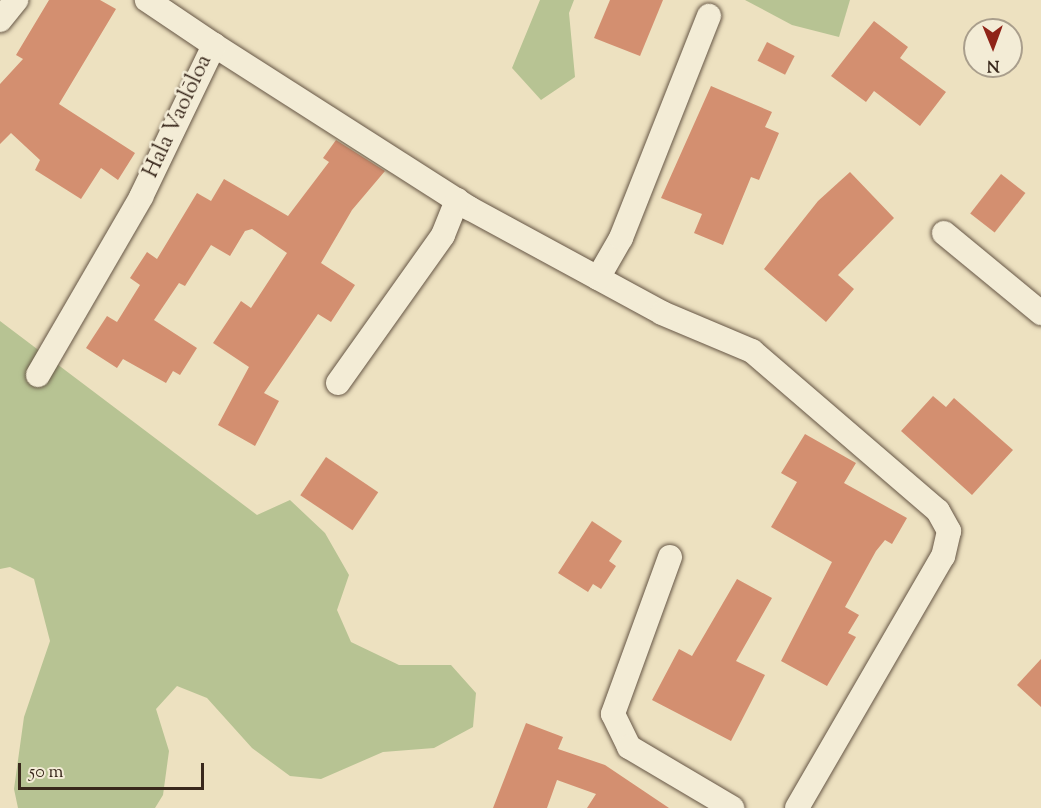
<!DOCTYPE html>
<html>
<head>
<meta charset="utf-8">
<style>
	body { margin:0 }
	#map { position:relative; width:1041px; height:808px; overflow:hidden; background:#ede1c0; font-family:"Sorts Mill Goudy",serif }
	div>[style] { position:absolute }
	[style*='--x'] { left:calc(var(--x)*1px); top:calc(var(--y)*1px); width:calc(var(--w)*1px); rotate:calc(var(--a)*1deg) }
	.green>* { inset:0; background:#b7c393 }
	.building>* { inset:0; background:#d38f70; transform-origin:0 0 }
	.roads { filter:drop-shadow(0 0 2px #665645) drop-shadow(0 0 2px #665645) }
	.street>* { height:24px; margin:-12px; padding:0 12px; transform-origin:12px; border-radius:12px; background:#f3ecd6 }
	span { translate:-50% -50%; white-space:nowrap; text-align:center; line-height:1.15; -webkit-text-stroke:5px #f3ecd6; paint-order:stroke }
	.street-label { font-size:22px; color:#39281c }
	.north { position:absolute; left:963px; top:18px; width:60px; height:60px; box-sizing:border-box; background:#f3ecd6; border:2px solid #a99e8c; border-radius:50%; rotate:179deg; font-size:16px; font-weight:700; line-height:24px; text-align:center; color:#39281c }
	.north::after { content:''; display:block; margin:auto; width:21px; height:27px; background:#8f2418; clip-path:polygon(50% 0,100% 100%,50% 72%,0 100%) }
	.scale { position:absolute; left:18px; top:763px; width:186px; height:27px; box-sizing:border-box; border:3px solid #39281c; border-top:0; padding-left:8px; font-size:18px; line-height:21px; white-space:nowrap; color:#39281c; -webkit-text-stroke:4px #f3ecd6; paint-order:stroke }
</style>
</head>
<body>
<div id="map">
	<div class="green">
		<div style="clip-path:polygon(540px 0,574px 0,569px 13px,575px 77px,541px 100px,512px 68px)"></div>
		<div style="clip-path:polygon(745px 0,850px 0,839px 37px,792px 25px)"></div>
		<div style="clip-path:polygon(0 321px,257px 515px,290px 500px,325px 533px,349px 575px,337px 610px,351px 642px,399px 665px,451px 665px,476px 693px,473px 727px,434px 748px,383px 752px,321px 779px,290px 776px,252px 748px,207px 698px,177px 686px,156px 709px,169px 751px,163px 795px,155px 808px,18px 808px,14px 789px,24px 717px,50px 641px,34px 579px,10px 567px,0 569px)"></div>
	</div>
	<div class="building">
		<div style="clip-path:polygon(49px 0,100px 0,116px 9px,59px 104px,135px 153px,118px 180px,101px 168px,81px 199px,35px 170px,40px 160px,11px 133px,0 144px,0 84px,23px 59px,16px 55px)"></div>
		<div style="clip-path:polygon(610px 0,663px 0,640px 56px,594px 38px)"></div>
		<div style="clip-path:polygon(874px 21px,908px 47px,900px 58px,946px 92px,920px 126px,874px 91px,866px 102px,831px 76px)"></div>
		<div style="left:767px;top:42px;width:31px;height:21px;rotate:27deg"></div>
		<div style="clip-path:polygon(711px 86px,772px 112px,765px 127px,779px 133px,759px 180px,751px 177px,723px 245px,694px 233px,702px 214px,661px 198px)"></div>
		<div style="clip-path:polygon(336px 140px,385px 171px,352px 210px,321px 263px,355px 285px,331px 322px,318px 314px,264px 393px,279px 401px,255px 446px,218px 425px,249px 367px,213px 343px,241px 301px,251px 308px,287px 253px,252px 229px,245px 231px,230px 256px,211px 245px,185px 286px,179px 283px,154px 320px,197px 348px,180px 375px,173px 371px,166px 383px,123px 359px,117px 368px,86px 348px,107px 316px,117px 322px,140px 285px,130px 278px,147px 252px,157px 259px,197px 193px,211px 201px,224px 179px,288px 216px,329px 162px,323px 158px)"></div>
		<div style="clip-path:polygon(850px 172px,894px 218px,838px 275px,854px 289px,826px 322px,764px 269px,818px 201px)"></div>
		<div style="left:1001px;top:174px;width:31px;height:50px;rotate:38deg"></div>
		<div style="clip-path:polygon(933px 396px,946px 407px,954px 398px,1013px 450px,972px 495px,901px 431px)"></div>
		<div style="clip-path:polygon(805px 434px,856px 463px,844px 483px,907px 518px,892px 544px,885px 540px,876px 551px,845px 607px,859px 615px,848px 633px,856px 637px,827px 686px,781px 661px,832px 562px,771px 527px,797px 482px,781px 473px)"></div>
		<div style="left:326px;top:457px;width:63px;height:46px;rotate:34deg"></div>
		<div style="clip-path:polygon(592px 521px,622px 541px,609px 561px,616px 566px,601px 589px,593px 584px,588px 592px,558px 573px)"></div>
		<div style="clip-path:polygon(737px 579px,772px 598px,736px 661px,765px 675px,731px 741px,652px 700px,679px 649px,692px 656px)"></div>
		<div style="clip-path:polygon(1041px 659px,1041px 707px,1017px 685px)"></div>
		<div style="clip-path:polygon(526px 723px,563px 737px,558px 749px,605px 765px,669px 808px,587px 808px,596px 794px,557px 780px,547px 808px,493px 808px)"></div>
	</div>
	<div class="roads">
		<div class="street">
			<div style="--x:0;--y:20;--w:26;--a:-51"></div>
			<div style="--x:214;--y:45;--w:303;--a:32.6"></div>
			<div style="--x:469;--y:208;--w:220;--a:28.5"></div>
			<div style="--x:662;--y:313;--w:98;--a:22.9"></div>
			<div style="--x:752;--y:351;--w:245;--a:40.7"></div>
			<div style="--x:938;--y:511;--w:23;--a:61"></div>
			<div style="--x:949;--y:531;--w:26;--a:103"></div>
			<div style="--x:943;--y:556;--w:291;--a:120.1"></div>
			<div style="--x:944;--y:233;--w:126;--a:39.5"></div>
			<div style="--x:598;--y:278;--w:46;--a:-60.1"></div>
			<div style="--x:621;--y:238;--w:239;--a:-68.4"></div>
			<div style="--x:38;--y:375;--w:206;--a:-59.9"></div>
			<div style="--x:141;--y:197;--w:169;--a:-64.3"></div>
			<div style="--x:214;--y:45;--w:81;--a:-146.1"></div>
			<div style="--x:338;--y:383;--w:181;--a:-54.6"></div>
			<div style="--x:443;--y:235;--w:38;--a:-68"></div>
			<div style="--x:670;--y:557;--w:167;--a:110"></div>
			<div style="--x:613;--y:714;--w:37;--a:64"></div>
			<div style="--x:629;--y:747;--w:120;--a:30.6"></div>
		</div>
	</div>
	<div class="street-label">
		<span style="left:179px;top:117px;rotate:-65deg">Hala Vaolōloa</span>
	</div>
	<div class="north">N</div>
	<div class="scale">50 m</div>
</div>
</body>
</html>
